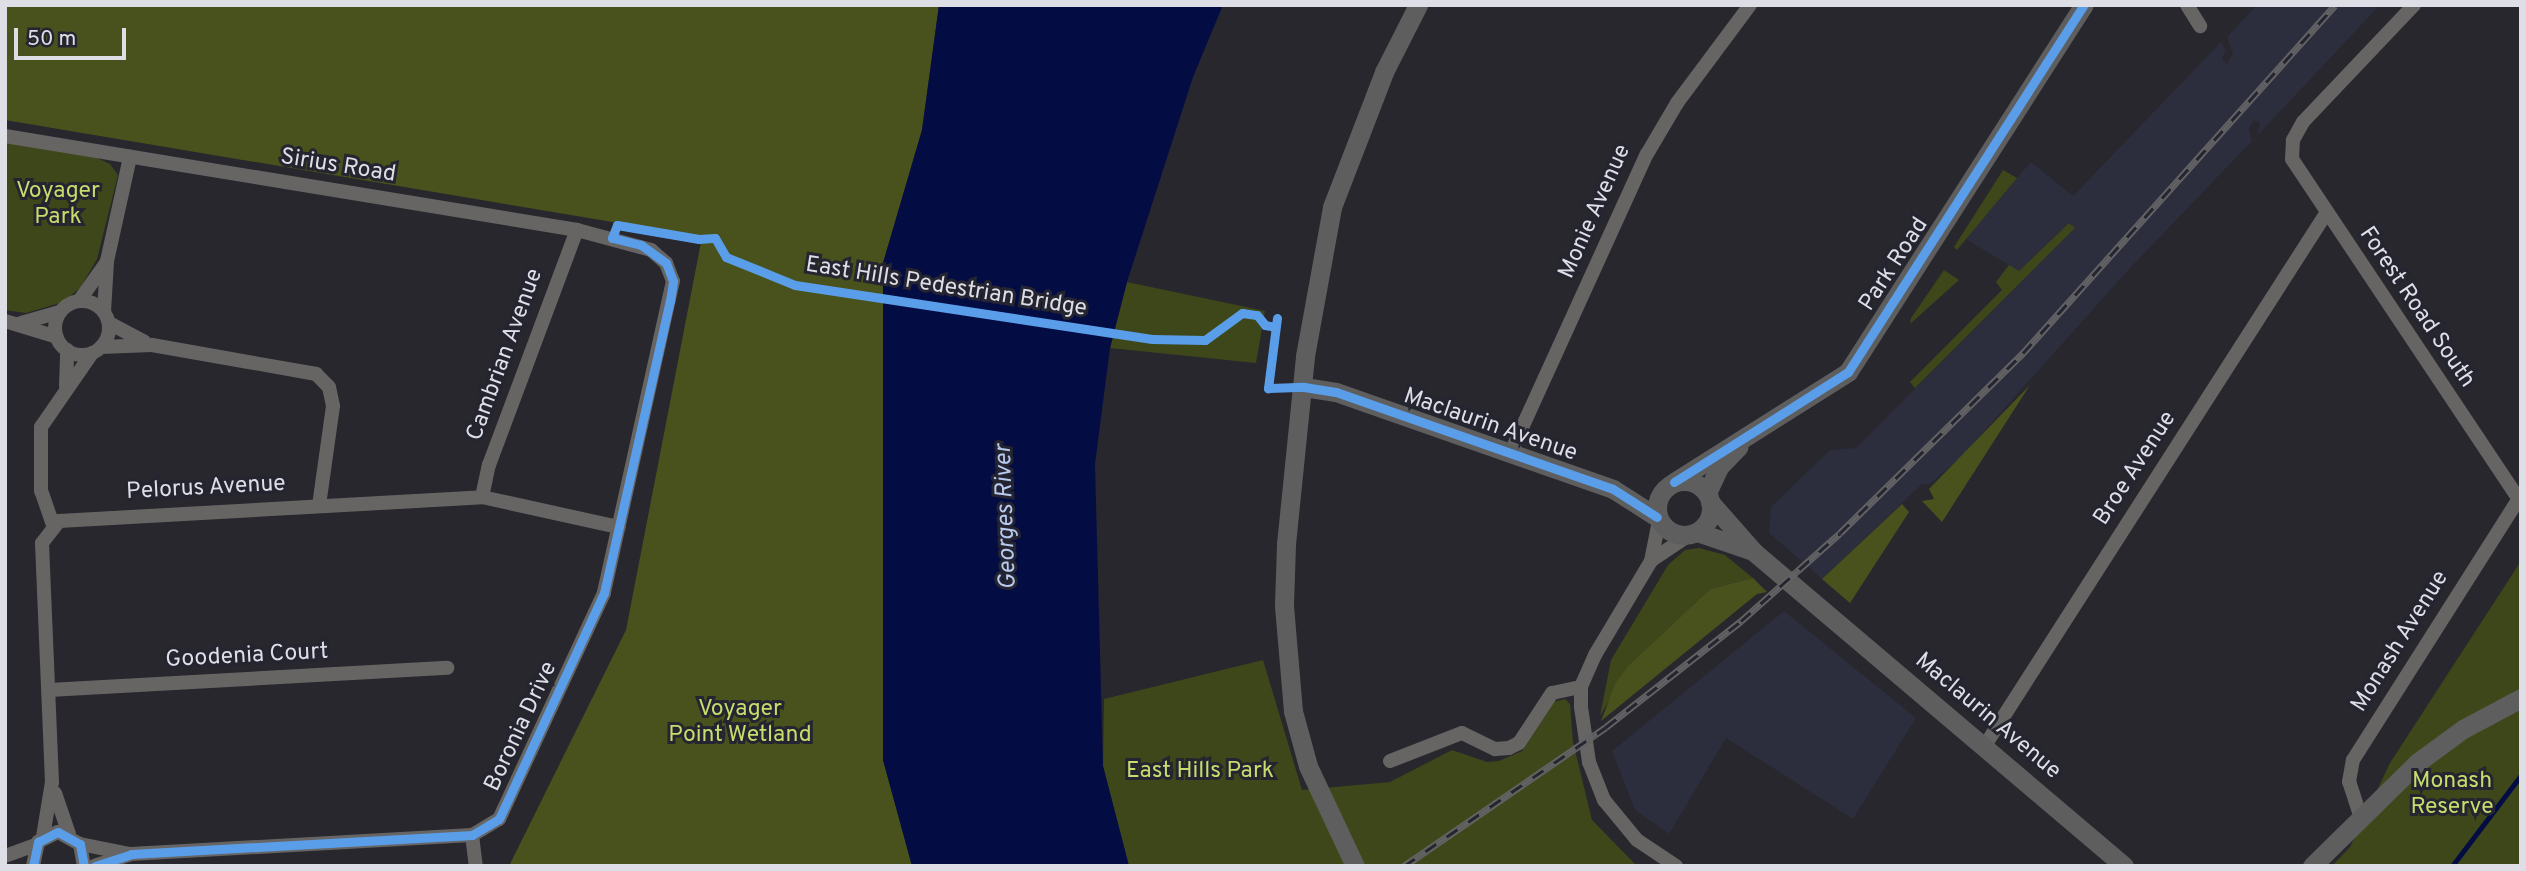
<!DOCTYPE html>
<html>
<head>
<meta charset="utf-8">
<style>
	body { margin:0 }
	#map { position:relative; width:2526px; height:871px; overflow:hidden; background:#27272d; font-family:Overpass,sans-serif }
	div>[style] { position:absolute }
	[style*='--x'] { left:calc(var(--x)*1px); top:calc(var(--y)*1px); width:calc(var(--w)*1px); rotate:calc(var(--a)*1deg) }
	.built>* { inset:0; background:#2c2d3d }
	.green>* { inset:0; background:#3e4719 }
	.forest>* { inset:0; background:#49521c }
	.water>* { inset:0; background:#040d43 }
	.stream>* { height:4.5px; margin:-2.25px; padding:0 2.25px; transform-origin:2.25px; border-radius:2.25px; background:#040d43 }
	.street>* { height:14px; margin:-7px; padding:0 7px; transform-origin:7px; border-radius:7px; background:#666564 }
	.street>.ring { margin:-7px; padding:0; box-sizing:content-box; background:none; border:14px solid #666564; border-radius:50% }
	.secondary>* { height:19px; margin:-9.5px; padding:0 9.5px; transform-origin:9.5px; border-radius:9.5px; background:#5e5e5f }
	.secondary>.ring { margin:-9.5px; padding:0; box-sizing:content-box; background:none; border:19px solid #5e5e5f; border-radius:50% }
	.rail>* { height:7px; margin-top:-3.5px; transform-origin:0; background:repeating-linear-gradient(90deg,#242530 0 13px,#626264 0 26px); box-sizing:border-box; border-block:2px solid #626264 }
	.cycleway>* { height:9px; margin:-4.5px; padding:0 4.5px; transform-origin:4.5px; border-radius:4.5px; background:#5a9eea }
	span { translate:-50% -50%; white-space:nowrap; text-align:center; line-height:1.15; -webkit-text-stroke:6px #242530; paint-order:stroke }
	.street-label { font-size:23px; color:#dedee6 }
	.park-label { font-size:23px; color:#c6dc6c }
	.water-label { font-size:24px; color:#b8caef; font-style:italic }
	.frame { position:absolute; inset:0; border:7px solid #dedee6; pointer-events:none }
	.scale { position:absolute; left:14px; top:28px; width:112px; height:32px; box-sizing:border-box; border:4px solid #dedee6; border-top:0; padding-left:9px; font-size:21px; line-height:24px; white-space:nowrap; color:#dedee6; -webkit-text-stroke:5px #242530; paint-order:stroke }
</style>
</head>
<body>
<div id="map">
	<div class="built">
		<div style="clip-path:polygon(2257px 5px,2380px 5px,2257px 136px,2260px 123px,2254px 120px,2249px 128px,2252px 141px,2131px 267px,1959px 459px,1930px 484px,1922px 484px,1822px 579px,1769px 533px,1771px 507px,1830px 450px,1856px 448px,2075px 228px,2069px 223px,2019px 271px,1964px 238px,2031px 162px,2073px 196px,2221px 42px,2226px 50px,2222px 59px,2227px 64px,2233px 54px,2227px 37px)"></div>
		<div style="clip-path:polygon(1784px 611px,1916px 718px,1853px 819px,1726px 738px,1669px 834px,1635px 810px,1612px 751px)"></div>
	</div>
	<div class="green">
		<div style="clip-path:polygon(5px 142px,95px 157px,110px 164px,118px 175px,97px 259px,80px 288px,63px 302px,26px 313px,5px 310px)"></div>
		<div style="clip-path:polygon(2003px 170px,2017px 178px,1957px 250px,1954px 247px)"></div>
		<div style="clip-path:polygon(2069px 223px,2075px 228px,1915px 388px,1910px 382px,2002px 290px,1996px 282px,2009px 265px,2019px 271px)"></div>
		<div style="clip-path:polygon(1944px 270px,1959px 280px,1910px 324px,1911px 318px)"></div>
		<div style="clip-path:polygon(1127px 282px,1265px 311px,1256px 363px,1110px 348px)"></div>
		<div style="clip-path:polygon(1699px 548px,1725px 555px,1753px 578px,1710px 589px,1631px 663px,1600px 716px,1611px 660px,1668px 565px,1685px 550px)"></div>
		<div style="clip-path:polygon(2521px 561px,2521px 866px,2332px 866px,2350px 847px,2390px 763px)"></div>
		<div style="clip-path:polygon(1263px 660px,1302px 790px,1390px 782px,1452px 750px,1487px 762px,1499px 761px,1522px 751px,1554px 702px,1565px 699px,1570px 704px,1573px 742px,1592px 820px,1637px 866px,1129px 866px,1103px 766px,1104px 699px)"></div>
	</div>
	<div class="forest">
		<div style="clip-path:polygon(5px 5px,939px 5px,922px 130px,883px 263px,883px 760px,912px 866px,509px 866px,626px 630px,702px 237px,5px 120px)"></div>
		<div style="clip-path:polygon(2030px 385px,1942px 522px,1922px 501px,1934px 499px,1929px 489px)"></div>
		<div style="clip-path:polygon(1902px 504px,1909px 512px,1850px 603px,1822px 579px)"></div>
		<div style="clip-path:polygon(1753px 578px,1767px 592px,1757px 594px,1601px 721px,1616px 682px,1631px 663px,1710px 589px)"></div>
	</div>
	<div class="water">
		<div style="clip-path:polygon(939px 5px,1223px 5px,1193px 77px,1127px 282px,1110px 348px,1095px 464px,1103px 766px,1129px 866px,912px 866px,883px 760px,883px 263px,922px 130px)"></div>
	</div>
	<div class="stream">
		<div style="--x:2452;--y:866;--w:114;--a:-52.8"></div>
	</div>
	<div class="street">
		<div style="--x:2187;--y:5;--w:25;--a:58"></div>
		<div style="--x:2414;--y:5;--w:161;--a:133.5"></div>
		<div style="--x:2303;--y:122;--w:21;--a:119"></div>
		<div style="--x:2293;--y:140;--w:19;--a:93"></div>
		<div style="--x:2292;--y:159;--w:412;--a:56.3"></div>
		<div style="--x:5;--y:136;--w:580;--a:9.33"></div>
		<div style="--x:577;--y:230;--w:77;--a:15.1"></div>
		<div style="--x:651;--y:250;--w:20;--a:41"></div>
		<div style="--x:666;--y:263;--w:19;--a:69"></div>
		<div style="--x:673;--y:281;--w:320;--a:102.5"></div>
		<div style="--x:604;--y:593;--w:249;--a:114.9"></div>
		<div style="--x:499;--y:819;--w:31;--a:149"></div>
		<div style="--x:472;--y:835;--w:342;--a:176.8"></div>
		<div style="--x:131;--y:854;--w:38;--a:162"></div>
		<div style="--x:79;--y:301;--w:47;--a:-54.6"></div>
		<div class="ring" style="left:55px;top:301px;width:40px;height:40px"></div>
		<div style="--x:104;--y:312;--w:51;--a:-86.6"></div>
		<div style="--x:107;--y:261;--w:107;--a:-77.5"></div>
		<div style="--x:5;--y:321;--w:54;--a:17.1"></div>
		<div style="--x:21;--y:323;--w:41;--a:-15.8"></div>
		<div style="--x:109;--y:323;--w:40;--a:28"></div>
		<div style="--x:101;--y:347;--w:51;--a:-2.2"></div>
		<div style="--x:152;--y:345;--w:167;--a:10"></div>
		<div style="--x:316;--y:374;--w:18;--a:45"></div>
		<div style="--x:329;--y:387;--w:19;--a:78"></div>
		<div style="--x:333;--y:406;--w:101;--a:98"></div>
		<div style="--x:66;--y:386;--w:36;--a:-88"></div>
		<div style="--x:1510;--y:454;--w:330;--a:-65.5"></div>
		<div style="--x:1647;--y:154;--w:59;--a:-59.5"></div>
		<div style="--x:1677;--y:103;--w:122;--a:-53.3"></div>
		<div style="--x:482;--y:497;--w:33;--a:-78"></div>
		<div style="--x:489;--y:465;--w:251;--a:-69.5"></div>
		<div style="--x:1659;--y:521;--w:41;--a:101.3"></div>
		<div style="--x:1651;--y:561;--w:109;--a:120.8"></div>
		<div style="--x:1595;--y:655;--w:35;--a:114"></div>
		<div style="--x:1581;--y:687;--w:20;--a:90"></div>
		<div style="--x:1581;--y:707;--w:56;--a:81.7"></div>
		<div style="--x:1589;--y:762;--w:41;--a:68.5"></div>
		<div style="--x:1604;--y:800;--w:52;--a:50.5"></div>
		<div style="--x:1637;--y:840;--w:47;--a:33.7"></div>
		<div style="--x:53;--y:525;--w:36;--a:-109"></div>
		<div style="--x:41;--y:491;--w:64;--a:-90"></div>
		<div style="--x:41;--y:427;--w:90;--a:-55.4"></div>
		<div style="--x:1652;--y:560;--w:45;--a:-34"></div>
		<div style="--x:49;--y:690;--w:399;--a:-3.2"></div>
		<div style="--x:1984;--y:747;--w:632;--a:-57.34"></div>
		<div style="--x:1390;--y:761;--w:77;--a:-21.3"></div>
		<div style="--x:1462;--y:733;--w:37;--a:26"></div>
		<div style="--x:1495;--y:749;--w:14;--a:-4"></div>
		<div style="--x:1509;--y:748;--w:11;--a:-27"></div>
		<div style="--x:1519;--y:743;--w:60;--a:-56.6"></div>
		<div style="--x:1552;--y:693;--w:30;--a:-12"></div>
		<div style="--x:55;--y:793;--w:43;--a:71.1"></div>
		<div style="--x:2360;--y:815;--w:35;--a:-108"></div>
		<div style="--x:2349;--y:782;--w:22;--a:-80"></div>
		<div style="--x:2353;--y:760;--w:308;--a:-57.6"></div>
		<div style="--x:472;--y:835;--w:31;--a:83"></div>
		<div style="--x:43;--y:837;--w:56;--a:-80.7"></div>
		<div style="--x:52;--y:782;--w:239;--a:-92.4"></div>
		<div style="--x:42;--y:543;--w:28;--a:-52"></div>
		<div style="--x:59;--y:521;--w:424;--a:-3.2"></div>
		<div style="--x:482;--y:497;--w:140;--a:12.4"></div>
		<div style="--x:80;--y:844;--w:51;--a:11.3"></div>
		<div style="--x:5;--y:856;--w:33;--a:-20"></div>
		<div style="--x:33;--y:866;--w:25;--a:-78"></div>
		<div style="--x:38;--y:842;--w:22;--a:-27"></div>
		<div style="--x:58;--y:832;--w:25;--a:29"></div>
		<div style="--x:80;--y:844;--w:22;--a:80"></div>
	</div>
	<div class="secondary">
		<div style="--x:1304;--y:387;--w:32;--a:9"></div>
		<div style="--x:1336;--y:392;--w:293;--a:19.3"></div>
		<div style="--x:1613;--y:489;--w:52;--a:32.5"></div>
		<div class="ring" style="left:1657px;top:481px;width:35px;height:35px"></div>
		<div style="--x:1674;--y:482;--w:206;--a:-32.3"></div>
		<div style="--x:1848;--y:372;--w:436;--a:-57.3"></div>
		<div style="--x:1707;--y:493;--w:29;--a:-65"></div>
		<div style="--x:1719;--y:467;--w:28;--a:-46"></div>
		<div style="--x:1710;--y:502;--w:67;--a:48.7"></div>
		<div style="--x:1754;--y:552;--w:485;--a:40.3"></div>
		<div style="--x:1697;--y:532;--w:56;--a:18.8"></div>
		<div style="--x:1355;--y:866;--w:110;--a:-115.2"></div>
		<div style="--x:1308;--y:766;--w:57;--a:-105.3"></div>
		<div style="--x:1293;--y:711;--w:106;--a:-94.9"></div>
		<div style="--x:1284;--y:605;--w:61;--a:-88.1"></div>
		<div style="--x:1286;--y:544;--w:189;--a:-84.2"></div>
		<div style="--x:1305;--y:356;--w:151;--a:-79.7"></div>
		<div style="--x:1332;--y:207;--w:145;--a:-68.9"></div>
		<div style="--x:1384;--y:72;--w:75;--a:-63.1"></div>
		<div style="--x:2312;--y:866;--w:148;--a:-44.5"></div>
		<div style="--x:2418;--y:762;--w:56;--a:-36.3"></div>
		<div style="--x:2463;--y:729;--w:66;--a:-28.1"></div>
	</div>
	<div class="rail">
		<div style="--x:1404;--y:866;--w:245;--a:-34.5"></div>
		<div style="--x:1606;--y:727;--w:172;--a:-38.1"></div>
		<div style="--x:1741;--y:621;--w:132;--a:-41.6"></div>
		<div style="--x:1840;--y:533;--w:257;--a:-44.5"></div>
		<div style="--x:2023;--y:353;--w:467;--a:-48.1"></div>
	</div>
	<div class="cycleway">
		<div style="--x:1277;--y:318;--w:71;--a:97.3"></div>
		<div style="--x:1268;--y:388;--w:36;--a:-2"></div>
		<div style="--x:1304;--y:387;--w:32;--a:9"></div>
		<div style="--x:1336;--y:392;--w:293;--a:19.3"></div>
		<div style="--x:1613;--y:489;--w:52;--a:32.5"></div>
		<div style="--x:1674;--y:482;--w:206;--a:-32.3"></div>
		<div style="--x:1848;--y:372;--w:436;--a:-57.3"></div>
		<div style="--x:33;--y:866;--w:25;--a:-78"></div>
		<div style="--x:38;--y:842;--w:22;--a:-27"></div>
		<div style="--x:58;--y:832;--w:25;--a:29"></div>
		<div style="--x:80;--y:844;--w:22;--a:80"></div>
		<div style="--x:95;--y:866;--w:38;--a:-18"></div>
		<div style="--x:131;--y:854;--w:342;--a:-3.2"></div>
		<div style="--x:472;--y:835;--w:31;--a:-31"></div>
		<div style="--x:499;--y:819;--w:249;--a:-65.1"></div>
		<div style="--x:604;--y:593;--w:299;--a:-77.3"></div>
		<div style="--x:670;--y:301;--w:20;--a:-81"></div>
		<div style="--x:673;--y:281;--w:19;--a:-111"></div>
		<div style="--x:666;--y:263;--w:31;--a:-144"></div>
		<div style="--x:641;--y:245;--w:30;--a:-166"></div>
		<div style="--x:612;--y:238;--w:14;--a:-69"></div>
		<div style="--x:617;--y:225;--w:83;--a:9.7"></div>
		<div style="--x:699;--y:239;--w:16;--a:-4"></div>
		<div style="--x:715;--y:238;--w:22;--a:60"></div>
		<div style="--x:726;--y:257;--w:74;--a:22.1"></div>
		<div style="--x:795;--y:285;--w:361;--a:8.6"></div>
		<div style="--x:1152;--y:339;--w:53;--a:1.1"></div>
		<div style="--x:1205;--y:340;--w:46;--a:-36.1"></div>
		<div style="--x:1242;--y:313;--w:15;--a:8"></div>
		<div style="--x:1257;--y:315;--w:13;--a:51"></div>
		<div style="--x:1265;--y:325;--w:10;--a:11"></div>
	</div>
	<div class="street-label">
		<span style="left:338px;top:167px;rotate:9deg">Sirius Road</span>
		<span style="left:1596px;top:212px;rotate:-66deg">Monie Avenue</span>
		<span style="left:1895px;top:265px;rotate:-57deg">Park Road</span>
		<span style="left:946px;top:288px;rotate:9deg">East Hills Pedestrian Bridge</span>
		<span style="left:2416px;top:308px;rotate:56deg">Forest Road South</span>
		<span style="left:506px;top:355px;rotate:-70deg">Cambrian Avenue</span>
		<span style="left:1490px;top:426px;rotate:19deg">Maclaurin Avenue</span>
		<span style="left:2136px;top:469px;rotate:-57deg">Broe Avenue</span>
		<span style="left:206px;top:489px;rotate:-3deg">Pelorus Avenue</span>
		<span style="left:2401px;top:642px;rotate:-58deg">Monash Avenue</span>
		<span style="left:247px;top:657px;rotate:-3deg">Goodenia Court</span>
		<span style="left:1987px;top:717px;rotate:40deg">Maclaurin Avenue</span>
		<span style="left:522px;top:727px;rotate:-65deg">Boronia Drive</span>
	</div>
	<div class="park-label">
		<span style="left:58px;top:205px">Voyager<br>Park</span>
		<span style="left:740px;top:723px">Voyager<br>Point Wetland</span>
		<span style="left:1200px;top:772px">East Hills Park</span>
		<span style="left:2452px;top:795px">Monash<br>Reserve</span>
	</div>
	<div class="water-label">
		<span style="left:1007px;top:517px;rotate:-92deg">Georges River</span>
	</div>
	<div class="frame"></div>
	<div class="scale">50 m</div>
</div>
</body>
</html>
